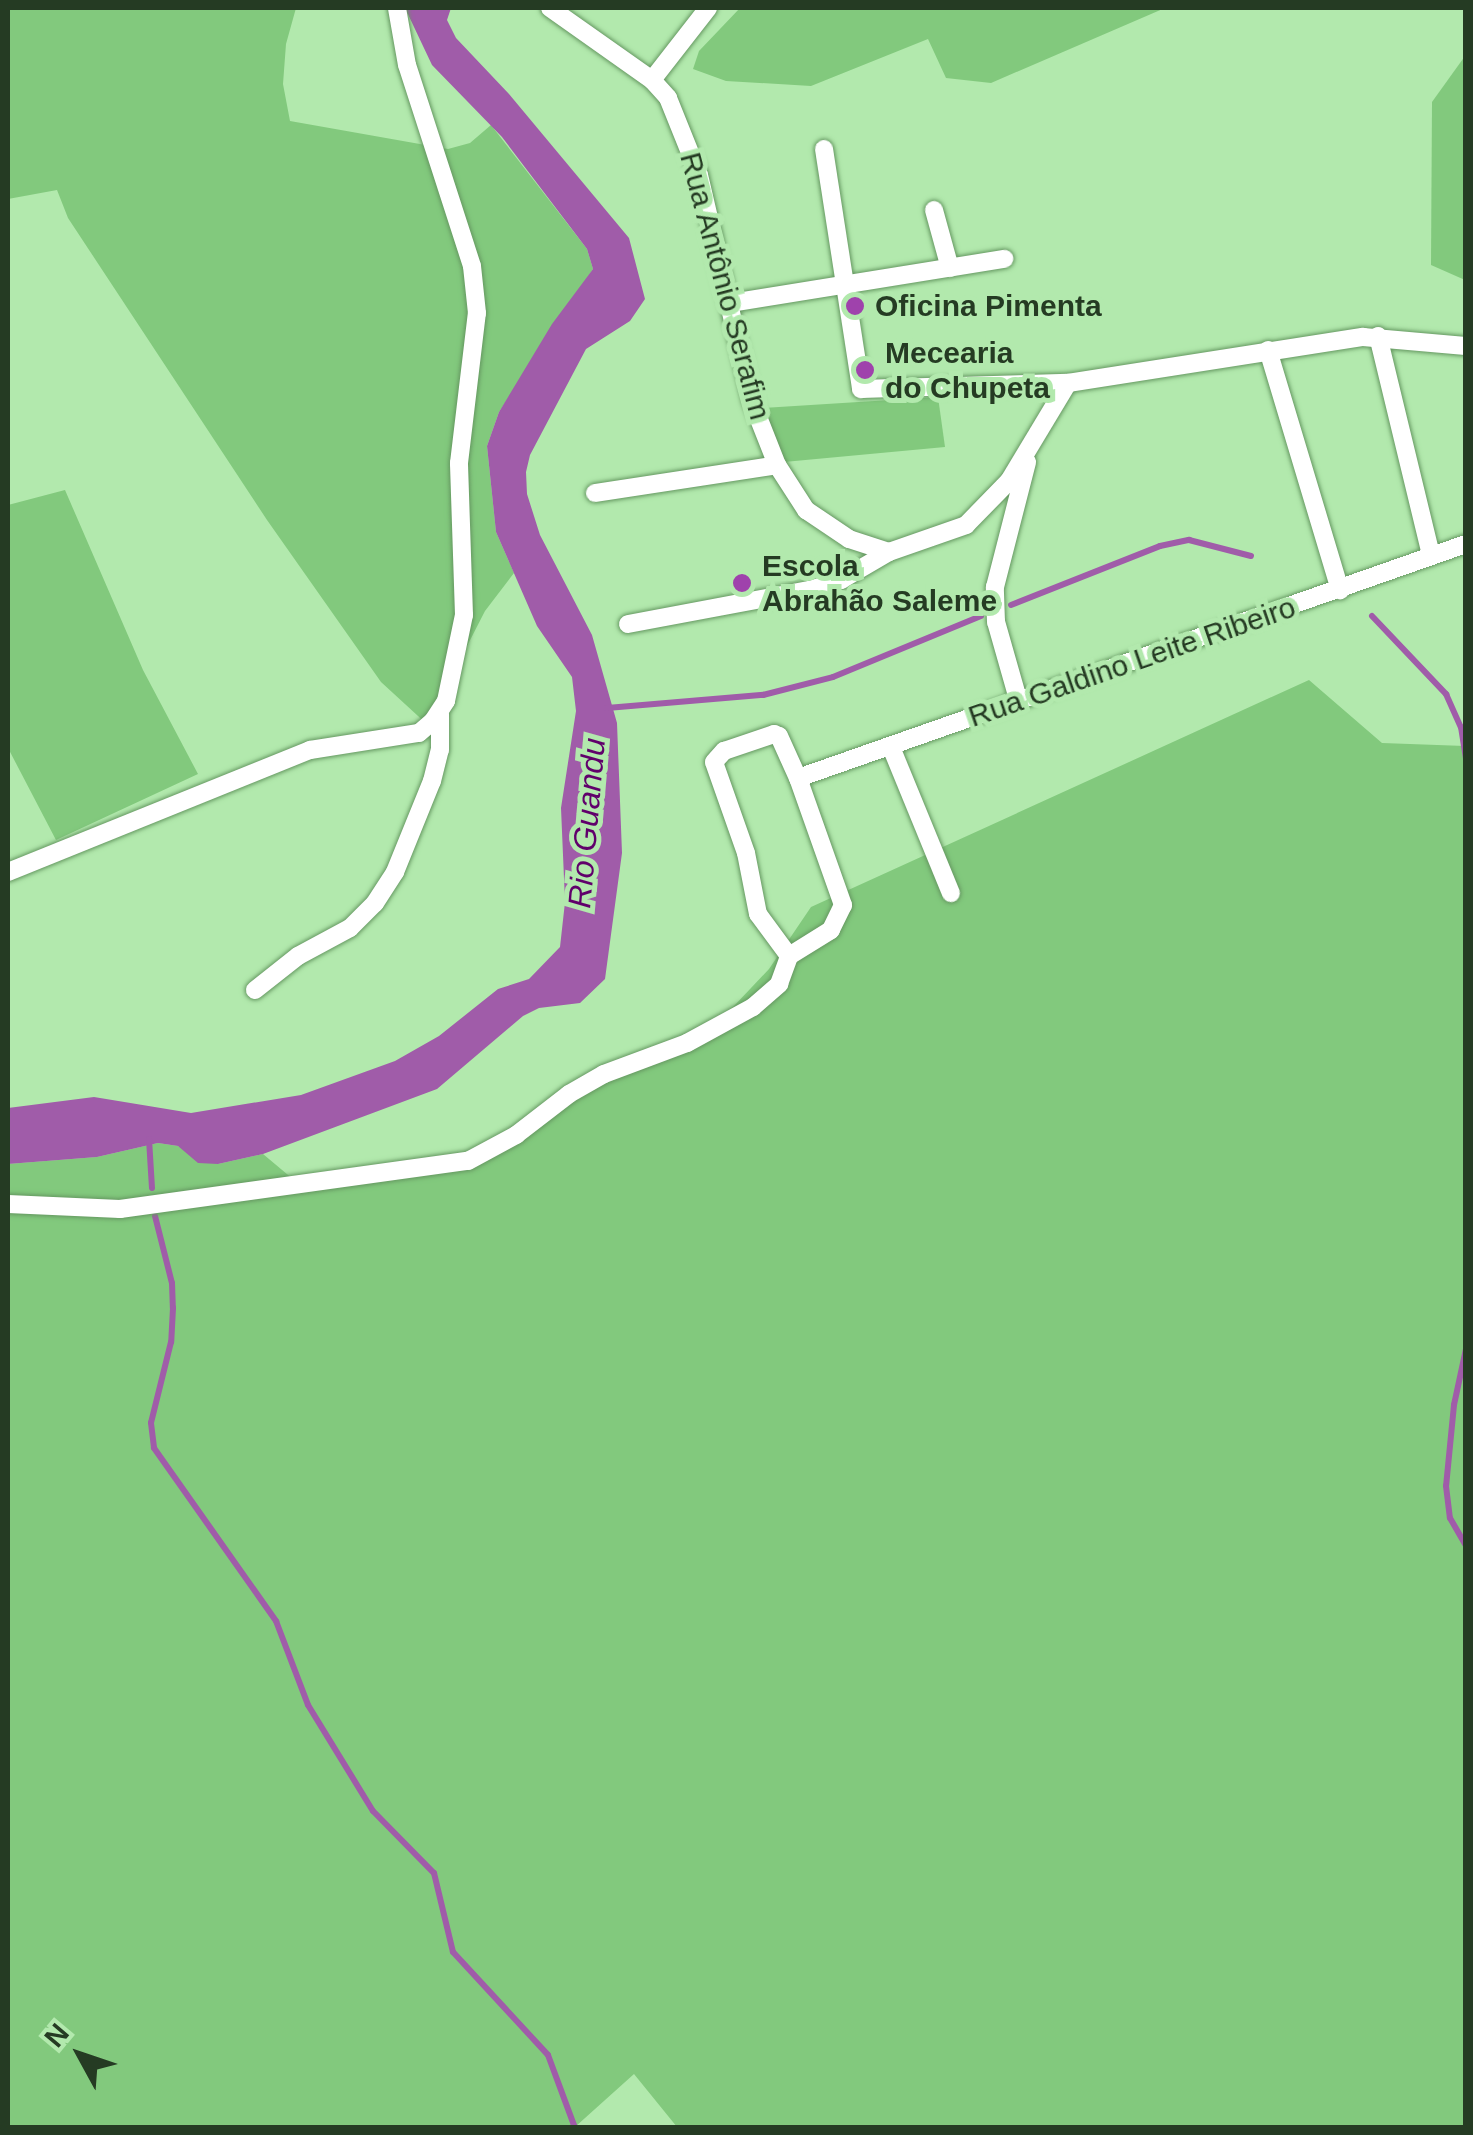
<!DOCTYPE html>
<html>
<head>
<meta charset="utf-8">
<style>
	body { margin:0 }
	#map { position:relative; width:1473px; height:2135px; overflow:hidden; background:#b2e9ad; font-family:Helvetica,sans-serif }
	div>[style] { position:absolute }
	[style*='--x'] { left:calc(var(--x)*1px); top:calc(var(--y)*1px); width:calc(var(--w)*1px); rotate:calc(var(--a)*1deg) }
	.green>* { inset:0; background:#82c97d }
	.water>* { inset:0; background:#a05ca9 }
	.stream>* { height:6px; margin:-3px; padding:0 3px; transform-origin:3px; border-radius:3px; background:#a05ca9 }
	.roads { filter:drop-shadow(0 0 2px #659861) drop-shadow(0 0 2px #659861) }
	.street>* { height:18px; margin:-9px; padding:0 9px; transform-origin:9px; border-radius:9px; background:#fff }
	.dots>* { width:28px; height:28px; translate:-50% -50%; box-sizing:border-box; border:5px solid #b2e9ad; border-radius:50% }
	span { translate:-50% -50%; white-space:nowrap; text-align:center; line-height:1.15; -webkit-text-stroke:10px #b2e9ad; paint-order:stroke }
	.street-label { font-size:30px; color:#253b23 }
	.poi-label { font-size:30px; color:#253b23; font-weight:700 }
	.left { translate:0 -50%; text-align:left }
	.water-label { font-size:32px; color:#60006b; font-style:italic }
	.frame { position:absolute; inset:0; border:10px solid #253b23; pointer-events:none }
	.north { position:absolute; left:30px; top:2005px; width:100px; height:100px; -webkit-text-stroke:8px #b2e9ad; paint-order:stroke; rotate:310deg; font-size:28px; font-weight:700; line-height:40px; text-align:center; color:#253b23 }
	.north::after { content:''; display:block; margin:auto; width:35px; height:45px; background:#253b23; clip-path:polygon(50% 0,100% 100%,50% 72%,0 100%) }
</style>
</head>
<body>
<div id="map">
	<div class="green">
		<div style="clip-path:polygon(8px 8px,296px 8px,286px 44px,283px 84px,290px 121px,448px 149px,470px 143px,491px 125px,587px 249px,593px 269px,499px 412px,487px 446px,496px 532px,514px 573px,485px 611px,466px 648px,442px 738px,381px 682px,267px 520px,68px 218px,57px 190px,8px 199px)"></div>
		<div style="clip-path:polygon(740px 8px,1165px 8px,991px 83px,946px 78px,928px 39px,811px 86px,726px 81px,693px 69px,699px 51px)"></div>
		<div style="clip-path:polygon(1465px 56px,1465px 280px,1431px 265px,1432px 102px)"></div>
		<div style="clip-path:polygon(938px 397px,945px 447px,784px 462px,763px 408px)"></div>
		<div style="clip-path:polygon(65px 490px,143px 670px,198px 774px,56px 840px,8px 748px,8px 505px)"></div>
		<div style="clip-path:polygon(1309px 680px,1382px 743px,1465px 746px,1465px 2127px,677px 2127px,634px 2074px,575px 2127px,8px 2128px,8px 1164px,97px 1157px,158px 1143px,178px 1146px,218px 1164px,263px 1154px,300px 1185px,480px 1158px,575px 1094px,684px 1041px,733px 1007px,769px 969px,811px 907px)"></div>
	</div>
	<div class="water">
		<div style="clip-path:polygon(405px 8px,451px 8px,447px 20px,456px 38px,509px 94px,629px 238px,645px 299px,630px 321px,586px 349px,530px 455px,526px 472px,527px 494px,540px 535px,592px 635px,617px 723px,622px 853px,605px 979px,580px 1003px,539px 1008px,523px 1016px,437px 1089px,263px 1154px,218px 1164px,198px 1163px,178px 1146px,158px 1143px,97px 1157px,8px 1164px,8px 1108px,94px 1097px,191px 1113px,301px 1095px,395px 1061px,439px 1036px,498px 989px,529px 979px,560px 947px,565px 902px,561px 808px,576px 711px,572px 677px,537px 626px,496px 532px,487px 446px,499px 412px,552px 324px,593px 269px,587px 249px,502px 137px,432px 65px)"></div>
	</div>
	<div class="stream">
		<div style="--x:1011;--y:605;--w:160;--a:-21.6"></div>
		<div style="--x:1160;--y:546;--w:30;--a:-12"></div>
		<div style="--x:1189;--y:540;--w:64;--a:14.5"></div>
		<div style="--x:1372;--y:616;--w:108;--a:46.5"></div>
		<div style="--x:1446;--y:694;--w:36;--a:66"></div>
		<div style="--x:1461;--y:727;--w:32;--a:81"></div>
		<div style="--x:607;--y:708;--w:157;--a:-4.8"></div>
		<div style="--x:763;--y:695;--w:72;--a:-14.4"></div>
		<div style="--x:833;--y:677;--w:160;--a:-22.4"></div>
		<div style="--x:149;--y:1139;--w:49;--a:86.5"></div>
		<div style="--x:155;--y:1216;--w:69;--a:75.8"></div>
		<div style="--x:172;--y:1283;--w:25;--a:88"></div>
		<div style="--x:173;--y:1308;--w:34;--a:93"></div>
		<div style="--x:171;--y:1342;--w:83;--a:103.9"></div>
		<div style="--x:151;--y:1423;--w:25;--a:83"></div>
		<div style="--x:154;--y:1448;--w:212;--a:54.8"></div>
		<div style="--x:276;--y:1621;--w:90;--a:69.1"></div>
		<div style="--x:308;--y:1705;--w:124;--a:58.5"></div>
		<div style="--x:373;--y:1811;--w:87;--a:45.5"></div>
		<div style="--x:434;--y:1873;--w:81;--a:76.5"></div>
		<div style="--x:453;--y:1952;--w:140;--a:47.3"></div>
		<div style="--x:548;--y:2055;--w:78;--a:69.7"></div>
		<div style="--x:1466;--y:1349;--w:57;--a:102.1"></div>
		<div style="--x:1454;--y:1405;--w:81;--a:95.6"></div>
		<div style="--x:1446;--y:1486;--w:32;--a:83"></div>
		<div style="--x:1450;--y:1518;--w:32;--a:60"></div>
	</div>
	<div class="roads">
		<div class="street">
			<div style="--x:550;--y:8;--w:125;--a:35.2"></div>
			<div style="--x:652;--y:80;--w:24;--a:48"></div>
			<div style="--x:668;--y:98;--w:83;--a:68.1"></div>
			<div style="--x:699;--y:175;--w:230;--a:76.9"></div>
			<div style="--x:751;--y:399;--w:71;--a:68.5"></div>
			<div style="--x:777;--y:465;--w:54;--a:57.2"></div>
			<div style="--x:806;--y:510;--w:52;--a:34"></div>
			<div style="--x:849;--y:539;--w:42;--a:18"></div>
			<div style="--x:889;--y:552;--w:82;--a:-19.3"></div>
			<div style="--x:966;--y:525;--w:62;--a:-45.7"></div>
			<div style="--x:1009;--y:481;--w:114;--a:-59"></div>
			<div style="--x:1068;--y:383;--w:299;--a:-8.9"></div>
			<div style="--x:1363;--y:337;--w:103;--a:5"></div>
			<div style="--x:652;--y:80;--w:91;--a:-52.1"></div>
			<div style="--x:824;--y:149;--w:243;--a:81.2"></div>
			<div style="--x:861;--y:389;--w:207;--a:-1.7"></div>
			<div style="--x:934;--y:210;--w:60;--a:74.6"></div>
			<div style="--x:731;--y:303;--w:277;--a:-9.2"></div>
			<div style="--x:1378;--y:336;--w:225;--a:76.4"></div>
			<div style="--x:1268;--y:350;--w:251;--a:73.3"></div>
			<div style="--x:595;--y:493;--w:184;--a:-8.7"></div>
			<div style="--x:628;--y:624;--w:185;--a:-10.6"></div>
			<div style="--x:810;--y:590;--w:33;--a:-18"></div>
			<div style="--x:841;--y:580;--w:56;--a:-30.3"></div>
			<div style="--x:1018;--y:699;--w:80;--a:-105.9"></div>
			<div style="--x:996;--y:622;--w:35;--a:-92"></div>
			<div style="--x:995;--y:587;--w:129;--a:-75.6"></div>
			<div style="--x:891;--y:747;--w:158;--a:67.7"></div>
			<div style="--x:798;--y:778;--w:708;--a:-19.31"></div>
			<div style="--x:8;--y:872;--w:326;--a:-22"></div>
			<div style="--x:310;--y:750;--w:110;--a:-8.9"></div>
			<div style="--x:419;--y:733;--w:18;--a:-41"></div>
			<div style="--x:433;--y:721;--w:24;--a:-57"></div>
			<div style="--x:446;--y:701;--w:88;--a:-78.2"></div>
			<div style="--x:464;--y:615;--w:152;--a:-91.9"></div>
			<div style="--x:459;--y:463;--w:151;--a:-83.2"></div>
			<div style="--x:477;--y:313;--w:47;--a:-96.1"></div>
			<div style="--x:472;--y:266;--w:211;--a:-107.9"></div>
			<div style="--x:407;--y:65;--w:58;--a:-100"></div>
			<div style="--x:255;--y:990;--w:55;--a:-38.3"></div>
			<div style="--x:298;--y:956;--w:59;--a:-28.3"></div>
			<div style="--x:350;--y:928;--w:35;--a:-45"></div>
			<div style="--x:375;--y:903;--w:37;--a:-57"></div>
			<div style="--x:395;--y:872;--w:98;--a:-67.9"></div>
			<div style="--x:432;--y:781;--w:32;--a:-76"></div>
			<div style="--x:440;--y:750;--w:36;--a:-90"></div>
			<div style="--x:8;--y:1204;--w:112;--a:2.6"></div>
			<div style="--x:120;--y:1209;--w:351;--a:-7.9"></div>
			<div style="--x:468;--y:1161;--w:55;--a:-28.4"></div>
			<div style="--x:516;--y:1135;--w:67;--a:-37.7"></div>
			<div style="--x:569;--y:1094;--w:40;--a:-29.7"></div>
			<div style="--x:604;--y:1074;--w:89;--a:-20.5"></div>
			<div style="--x:687;--y:1043;--w:75;--a:-28.6"></div>
			<div style="--x:753;--y:1007;--w:35;--a:-41"></div>
			<div style="--x:779;--y:984;--w:30;--a:-70"></div>
			<div style="--x:789;--y:956;--w:52;--a:-126.4"></div>
			<div style="--x:758;--y:914;--w:62;--a:-101.1"></div>
			<div style="--x:746;--y:853;--w:96;--a:-109.4"></div>
			<div style="--x:714;--y:762;--w:15;--a:-48"></div>
			<div style="--x:724;--y:751;--w:53;--a:-18.8"></div>
			<div style="--x:774;--y:734;--w:5;--a:22"></div>
			<div style="--x:779;--y:736;--w:46;--a:65.7"></div>
			<div style="--x:798;--y:778;--w:135;--a:70.5"></div>
			<div style="--x:843;--y:905;--w:28;--a:116"></div>
			<div style="--x:831;--y:930;--w:49;--a:148.2"></div>
		</div>
	</div>
	<div class="dots">
		<div style="left:855px;top:306px;background:#9f42ac"></div>
		<div style="left:865px;top:370px;background:#9f42ac"></div>
		<div style="left:742px;top:583px;background:#9f42ac"></div>
	</div>
	<div class="street-label">
		<span style="left:725px;top:286px;rotate:75deg">Rua Antônio Serafim</span>
		<span style="left:1132px;top:662px;rotate:-19deg">Rua Galdino Leite Ribeiro</span>
	</div>
	<div class="poi-label">
		<span class="left" style="left:875px;top:306px">Oficina Pimenta</span>
		<span class="left" style="left:885px;top:370px">Mecearia<br>do Chupeta</span>
		<span class="left" style="left:762px;top:583px">Escola<br>Abrahão Saleme</span>
	</div>
	<div class="water-label">
		<span style="left:587px;top:823px;rotate:-85deg">Rio Guandu</span>
	</div>
	<div class="frame"></div>
	<div class="north">N</div>
</div>
</body>
</html>
